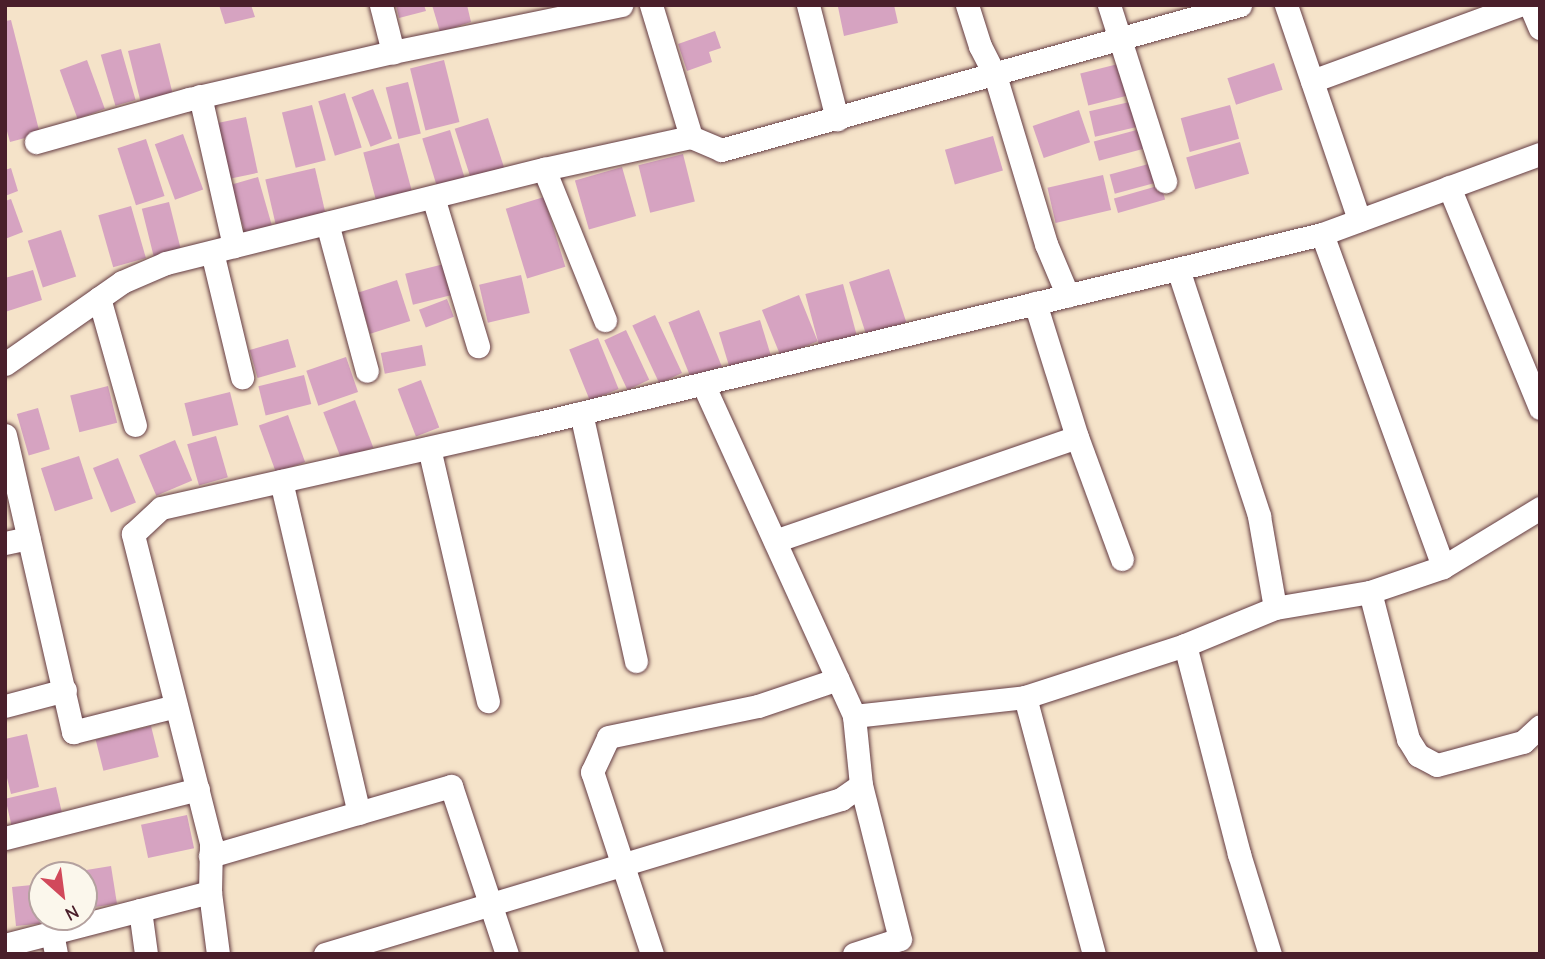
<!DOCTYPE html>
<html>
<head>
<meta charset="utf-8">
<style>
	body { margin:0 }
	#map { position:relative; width:1545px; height:959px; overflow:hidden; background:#f5e3c9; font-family:"Comic Neue",sans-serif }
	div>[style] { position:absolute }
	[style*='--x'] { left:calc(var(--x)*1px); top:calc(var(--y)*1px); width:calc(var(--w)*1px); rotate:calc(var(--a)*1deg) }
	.building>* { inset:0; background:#d6a3c1; transform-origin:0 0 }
	.roads { filter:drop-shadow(0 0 2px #643c43) drop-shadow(0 0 2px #643c43) }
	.street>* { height:23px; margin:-11.5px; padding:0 11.5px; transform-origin:11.5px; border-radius:11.5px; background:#fff }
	span { translate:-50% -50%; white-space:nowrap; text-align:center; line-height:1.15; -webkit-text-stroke:7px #fbf7ec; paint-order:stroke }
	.frame { position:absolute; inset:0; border:7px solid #4a1f2b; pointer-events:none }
	.north { position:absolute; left:28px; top:861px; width:70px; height:70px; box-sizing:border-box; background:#fbf7ec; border:2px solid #b4a19f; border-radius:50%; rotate:152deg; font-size:19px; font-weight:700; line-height:28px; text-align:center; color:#4a1f2b }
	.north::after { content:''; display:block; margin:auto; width:24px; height:32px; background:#d1495b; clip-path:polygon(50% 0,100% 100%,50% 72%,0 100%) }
</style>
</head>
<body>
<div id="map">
	<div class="building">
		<div style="clip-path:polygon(219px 5px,251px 5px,255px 17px,225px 24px)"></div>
		<div style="clip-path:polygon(396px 5px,424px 5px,426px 11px,399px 18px)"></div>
		<div style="clip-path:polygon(432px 5px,467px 5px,471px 22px,440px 32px)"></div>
		<div style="clip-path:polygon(845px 5px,894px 5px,898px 23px,844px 36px,838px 7px)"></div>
		<div style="clip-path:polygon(11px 20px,40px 134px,10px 142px,5px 124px,5px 21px)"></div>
		<div style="clip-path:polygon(715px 31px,721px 48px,709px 52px,712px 62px,687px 71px,678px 44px)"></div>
		<div style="left:160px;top:43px;width:55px;height:33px;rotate:76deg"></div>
		<div style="left:121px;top:49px;width:53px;height:21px;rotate:74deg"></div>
		<div style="left:87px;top:60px;width:52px;height:29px;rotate:70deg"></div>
		<div style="left:444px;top:60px;width:64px;height:35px;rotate:76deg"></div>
		<div style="left:1122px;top:63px;width:33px;height:43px;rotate:76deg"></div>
		<div style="left:1274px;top:63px;width:28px;height:49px;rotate:72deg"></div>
		<div style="left:408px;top:82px;width:53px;height:23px;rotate:76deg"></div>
		<div style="left:373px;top:89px;width:53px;height:23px;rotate:69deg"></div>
		<div style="left:345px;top:93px;width:57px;height:28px;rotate:73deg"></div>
		<div style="left:1134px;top:101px;width:26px;height:46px;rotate:77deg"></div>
		<div style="left:312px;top:105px;width:57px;height:31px;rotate:76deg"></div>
		<div style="left:1230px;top:105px;width:35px;height:51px;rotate:75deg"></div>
		<div style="left:1079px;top:110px;width:34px;height:49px;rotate:71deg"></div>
		<div style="left:246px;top:117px;width:57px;height:30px;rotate:78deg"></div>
		<div style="left:488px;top:118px;width:56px;height:35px;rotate:72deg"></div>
		<div style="left:1144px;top:128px;width:20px;height:52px;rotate:75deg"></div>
		<div style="left:450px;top:130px;width:52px;height:29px;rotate:73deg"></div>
		<div style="left:183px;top:134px;width:59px;height:30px;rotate:70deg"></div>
		<div style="left:993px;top:136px;width:36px;height:50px;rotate:74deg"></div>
		<div style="left:146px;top:139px;width:60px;height:30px;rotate:72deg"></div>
		<div style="left:1240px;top:142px;width:33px;height:56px;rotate:74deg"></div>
		<div style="left:399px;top:143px;width:55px;height:37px;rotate:75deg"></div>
		<div style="left:683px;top:154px;width:49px;height:46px;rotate:76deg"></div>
		<div style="left:1156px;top:162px;width:20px;height:48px;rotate:75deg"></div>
		<div style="left:622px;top:167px;width:51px;height:49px;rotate:74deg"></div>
		<div style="clip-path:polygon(11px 168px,18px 191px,5px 196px,5px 170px)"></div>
		<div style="left:315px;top:168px;width:48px;height:51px;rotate:77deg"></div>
		<div style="left:1103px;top:175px;width:36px;height:57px;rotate:77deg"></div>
		<div style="left:258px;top:177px;width:51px;height:28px;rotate:74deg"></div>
		<div style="left:1161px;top:185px;width:15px;height:49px;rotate:74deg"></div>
		<div style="left:544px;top:197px;width:73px;height:40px;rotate:73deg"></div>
		<div style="clip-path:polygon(11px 199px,23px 232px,5px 239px,5px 201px)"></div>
		<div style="left:169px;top:202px;width:49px;height:28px;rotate:76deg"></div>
		<div style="left:131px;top:206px;width:54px;height:34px;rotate:74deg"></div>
		<div style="left:61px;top:230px;width:49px;height:35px;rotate:72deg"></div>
		<div style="left:444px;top:264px;width:32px;height:40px;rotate:76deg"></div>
		<div style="left:889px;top:269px;width:56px;height:42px;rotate:72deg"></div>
		<div style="clip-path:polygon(33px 270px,42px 300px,5px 312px,5px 278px)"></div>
		<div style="left:521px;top:275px;width:39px;height:43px;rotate:77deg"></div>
		<div style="left:397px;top:280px;width:43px;height:42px;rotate:72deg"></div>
		<div style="left:843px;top:284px;width:53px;height:39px;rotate:75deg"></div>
		<div style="left:799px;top:295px;width:50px;height:40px;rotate:68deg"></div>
		<div style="left:447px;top:299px;width:19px;height:30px;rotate:69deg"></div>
		<div style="left:699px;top:310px;width:61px;height:33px;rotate:68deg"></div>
		<div style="left:655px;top:315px;width:64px;height:25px;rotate:65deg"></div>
		<div style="left:760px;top:320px;width:38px;height:43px;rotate:73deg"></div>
		<div style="left:626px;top:330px;width:55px;height:24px;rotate:65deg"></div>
		<div style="left:598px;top:338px;width:55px;height:31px;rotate:68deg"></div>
		<div style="left:288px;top:339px;width:29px;height:40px;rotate:74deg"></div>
		<div style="left:422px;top:345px;width:21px;height:42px;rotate:79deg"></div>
		<div style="left:346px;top:357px;width:37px;height:42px;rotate:71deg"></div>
		<div style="left:304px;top:375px;width:30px;height:47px;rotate:76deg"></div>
		<div style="left:421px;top:380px;width:51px;height:25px;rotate:69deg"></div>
		<div style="left:108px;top:386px;width:38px;height:39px;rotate:76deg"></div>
		<div style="left:230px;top:392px;width:34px;height:47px;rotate:76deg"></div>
		<div style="left:355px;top:400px;width:51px;height:34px;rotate:69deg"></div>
		<div style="left:38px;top:408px;width:43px;height:22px;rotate:74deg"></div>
		<div style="left:288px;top:415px;width:50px;height:31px;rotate:70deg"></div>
		<div style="left:216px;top:436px;width:43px;height:30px;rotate:74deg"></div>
		<div style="left:175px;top:440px;width:44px;height:39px;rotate:67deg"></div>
		<div style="left:79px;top:456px;width:45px;height:40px;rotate:72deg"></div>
		<div style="left:118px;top:458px;width:48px;height:27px;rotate:68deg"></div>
		<div style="left:151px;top:726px;width:32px;height:57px;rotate:76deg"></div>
		<div style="clip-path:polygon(27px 734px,39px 787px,11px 794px,5px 770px,5px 739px)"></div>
		<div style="left:56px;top:787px;width:28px;height:52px;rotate:77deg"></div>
		<div style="left:187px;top:815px;width:34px;height:47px;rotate:78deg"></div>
		<div style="left:111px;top:866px;width:38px;height:28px;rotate:81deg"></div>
		<div style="clip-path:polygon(42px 884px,42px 917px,45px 917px,46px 923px,16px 926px,12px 887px)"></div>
	</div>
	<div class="roads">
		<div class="street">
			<div style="--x:381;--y:5;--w:49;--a:75.7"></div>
			<div style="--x:651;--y:5;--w:138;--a:73.1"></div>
			<div style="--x:808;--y:5;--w:118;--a:75.7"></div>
			<div style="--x:967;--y:5;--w:43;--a:72.4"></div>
			<div style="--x:980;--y:46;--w:33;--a:63"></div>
			<div style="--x:995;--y:75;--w:177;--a:73.2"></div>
			<div style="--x:1046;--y:244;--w:56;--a:67.1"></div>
			<div style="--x:1109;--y:5;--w:185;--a:72.3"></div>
			<div style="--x:1286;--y:5;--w:227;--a:71.2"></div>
			<div style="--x:1530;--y:5;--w:25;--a:67"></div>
			<div style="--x:1312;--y:81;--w:221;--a:-20.1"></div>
			<div style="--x:200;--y:96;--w:154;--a:77.2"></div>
			<div style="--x:36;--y:142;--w:159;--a:-15.7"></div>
			<div style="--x:189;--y:99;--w:209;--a:-13"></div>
			<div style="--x:393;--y:52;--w:233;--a:-11.6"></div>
			<div style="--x:544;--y:169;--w:163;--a:68"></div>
			<div style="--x:1449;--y:187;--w:239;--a:67.6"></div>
			<div style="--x:433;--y:197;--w:156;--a:73.2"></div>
			<div style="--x:327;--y:223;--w:153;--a:74.9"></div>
			<div style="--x:1322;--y:234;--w:232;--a:-20.2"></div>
			<div style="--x:212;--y:252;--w:129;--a:76.5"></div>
			<div style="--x:1178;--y:269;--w:260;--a:71.8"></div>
			<div style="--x:1259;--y:516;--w:93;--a:80.1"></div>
			<div style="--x:99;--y:298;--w:132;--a:74.2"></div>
			<div style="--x:1035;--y:303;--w:140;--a:72.6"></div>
			<div style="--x:1077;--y:437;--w:130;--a:69.8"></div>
			<div style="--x:5;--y:364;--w:143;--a:-35"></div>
			<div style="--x:122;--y:282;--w:48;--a:-23.4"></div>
			<div style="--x:166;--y:263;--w:390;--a:-14"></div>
			<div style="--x:544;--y:169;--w:150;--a:-12.3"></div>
			<div style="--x:691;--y:137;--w:33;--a:23"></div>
			<div style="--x:721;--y:150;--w:539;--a:-15.61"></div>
			<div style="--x:703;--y:384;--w:365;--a:65.5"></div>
			<div style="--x:581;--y:413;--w:254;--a:77.5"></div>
			<div style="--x:5;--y:435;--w:305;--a:77.1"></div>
			<div style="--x:73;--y:732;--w:106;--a:-14.2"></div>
			<div style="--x:429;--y:448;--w:260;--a:76.9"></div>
			<div style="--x:281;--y:481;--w:341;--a:76.8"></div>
			<div style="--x:775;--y:541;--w:319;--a:-19"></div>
			<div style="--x:5;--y:543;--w:24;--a:-12"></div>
			<div style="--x:1443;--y:567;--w:114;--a:-31.3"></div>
			<div style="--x:1185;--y:645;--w:216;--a:75.5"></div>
			<div style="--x:1239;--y:854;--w:105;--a:72.8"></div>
			<div style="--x:1025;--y:697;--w:266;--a:75"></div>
			<div style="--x:5;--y:706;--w:62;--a:-14.9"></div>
			<div style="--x:5;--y:838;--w:199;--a:-14.2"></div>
			<div style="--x:210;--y:856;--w:251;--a:-16.2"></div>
			<div style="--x:451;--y:786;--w:177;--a:71.6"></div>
			<div style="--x:140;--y:910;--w:44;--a:82.2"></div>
			<div style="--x:52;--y:933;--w:21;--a:79"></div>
			<div style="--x:5;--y:945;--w:212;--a:-14.5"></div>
			<div style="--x:218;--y:954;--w:63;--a:-97.4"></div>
			<div style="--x:210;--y:892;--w:49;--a:-88.8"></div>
			<div style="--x:211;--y:843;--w:319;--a:-104.2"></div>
			<div style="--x:133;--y:534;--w:38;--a:-43"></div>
			<div style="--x:161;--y:508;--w:383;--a:-12.7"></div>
			<div style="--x:535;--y:424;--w:810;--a:-13.57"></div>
			<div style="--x:1322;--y:234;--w:354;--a:70"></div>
			<div style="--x:1443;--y:567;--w:77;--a:161.1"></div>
			<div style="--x:325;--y:954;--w:539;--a:-16.72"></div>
			<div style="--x:841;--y:799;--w:24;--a:-35"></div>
			<div style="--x:861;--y:785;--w:69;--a:-95.8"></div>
			<div style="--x:854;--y:716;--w:172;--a:-6.3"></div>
			<div style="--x:1025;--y:697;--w:168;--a:-18"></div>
			<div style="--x:1185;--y:645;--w:97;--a:-22.3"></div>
			<div style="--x:1275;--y:608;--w:96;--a:-9.6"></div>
			<div style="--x:1370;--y:592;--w:152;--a:75.5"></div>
			<div style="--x:1408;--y:739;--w:19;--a:58"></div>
			<div style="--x:1418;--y:755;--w:21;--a:28"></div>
			<div style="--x:1437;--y:765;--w:89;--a:-15"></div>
			<div style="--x:1523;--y:742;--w:23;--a:-43"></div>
			<div style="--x:652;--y:954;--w:192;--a:-108.2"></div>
			<div style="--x:592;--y:772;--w:38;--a:-65"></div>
			<div style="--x:608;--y:737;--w:153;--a:-11.7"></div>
			<div style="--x:758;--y:706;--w:84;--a:-18.6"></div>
			<div style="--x:854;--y:954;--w:48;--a:-18.1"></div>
			<div style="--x:900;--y:939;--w:159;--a:-104.2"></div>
		</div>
	</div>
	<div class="frame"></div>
	<div class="north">N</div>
</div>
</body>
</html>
